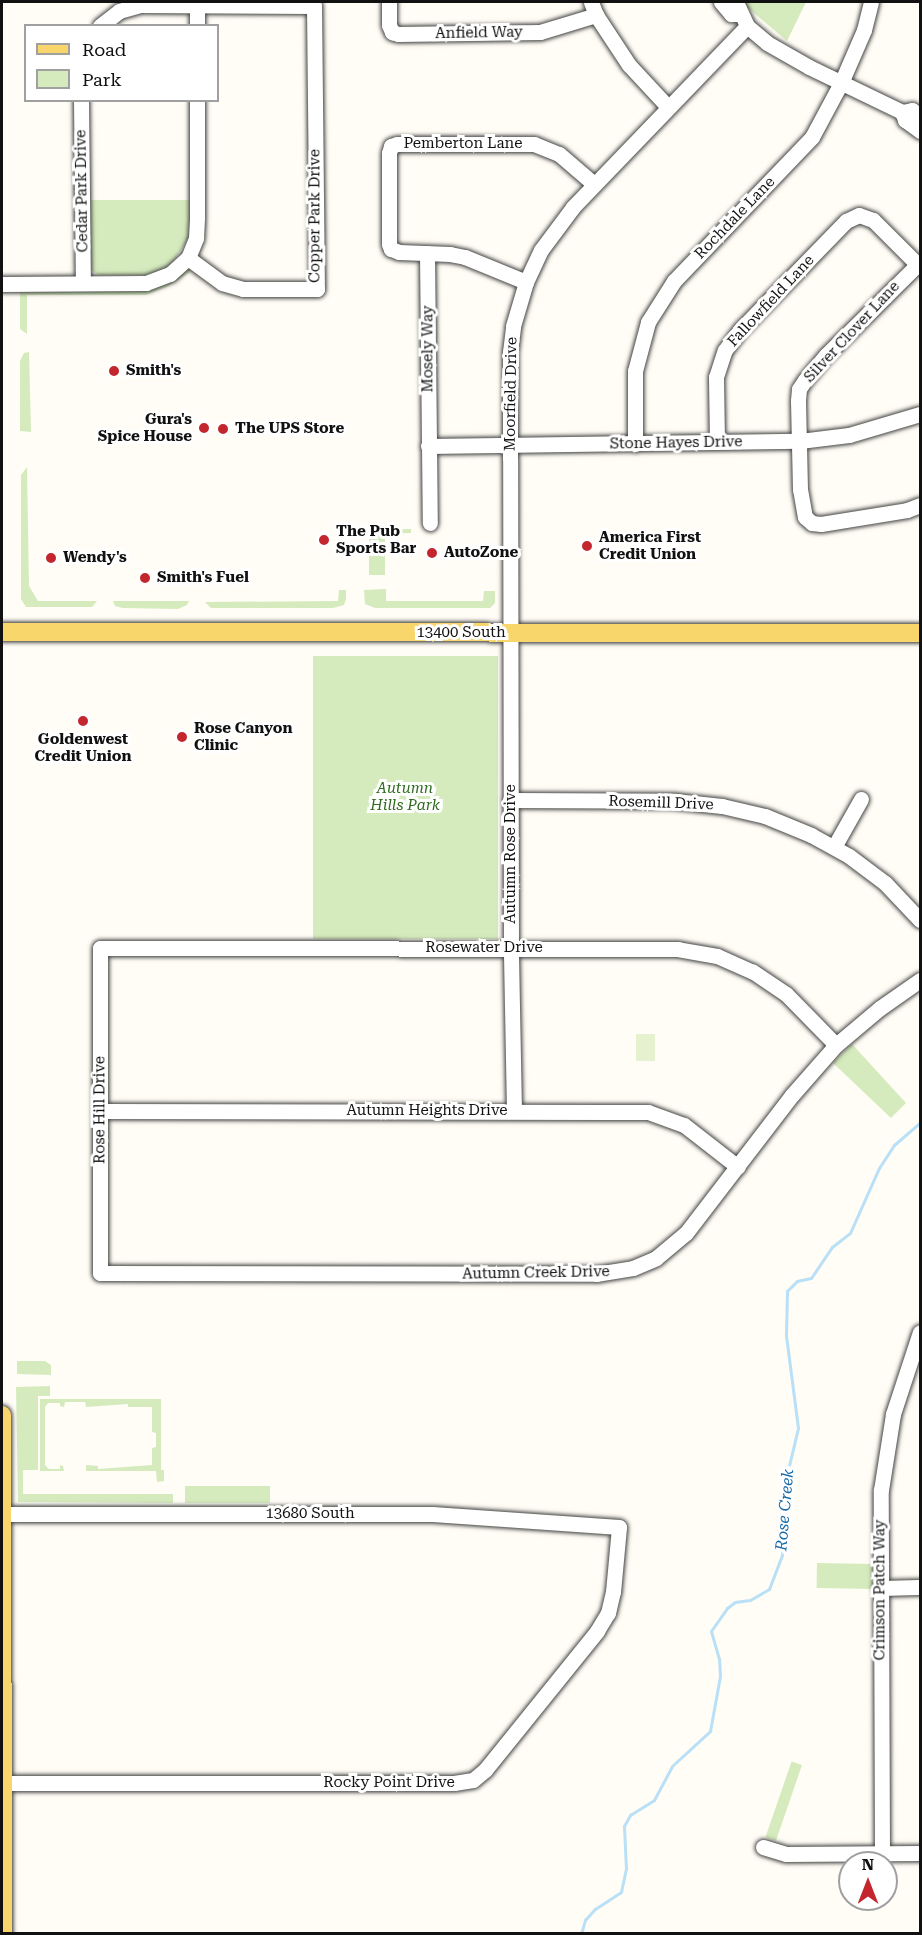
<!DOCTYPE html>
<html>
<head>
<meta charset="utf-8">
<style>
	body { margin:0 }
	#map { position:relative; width:922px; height:1935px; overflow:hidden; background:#fffdf5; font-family:"Roboto Serif",serif }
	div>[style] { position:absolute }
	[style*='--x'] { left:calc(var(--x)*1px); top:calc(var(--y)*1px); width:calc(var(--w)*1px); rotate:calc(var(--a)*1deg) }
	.green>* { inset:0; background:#d5ebbd; transform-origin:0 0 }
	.pitch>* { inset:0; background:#e6f2cf; transform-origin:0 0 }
	.stream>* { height:3px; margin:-1.5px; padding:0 1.5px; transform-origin:1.5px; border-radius:1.5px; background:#b9e0f7 }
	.roads { filter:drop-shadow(0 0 2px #444) drop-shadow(0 0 2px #444) }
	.minor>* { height:15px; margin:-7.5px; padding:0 7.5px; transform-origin:7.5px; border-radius:7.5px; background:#fff }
	.major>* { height:18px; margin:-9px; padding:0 9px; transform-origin:9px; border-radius:9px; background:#f9d66b }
	.dots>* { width:16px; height:16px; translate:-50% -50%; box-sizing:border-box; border:3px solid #fff; border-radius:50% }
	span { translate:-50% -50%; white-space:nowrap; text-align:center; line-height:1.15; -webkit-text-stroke:6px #fff; paint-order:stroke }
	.street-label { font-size:15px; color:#111 }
	.poi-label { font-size:15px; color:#111; font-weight:700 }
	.left { translate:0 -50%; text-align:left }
	.right { translate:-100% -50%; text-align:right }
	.park-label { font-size:15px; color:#2f6b1f; font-style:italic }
	.water-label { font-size:16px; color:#1768a6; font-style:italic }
	.frame { position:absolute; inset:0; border:3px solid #111; pointer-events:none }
	.legend { position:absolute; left:24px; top:24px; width:195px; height:78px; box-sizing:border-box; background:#fff; border:2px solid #a0a0a0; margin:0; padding:8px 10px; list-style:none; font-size:18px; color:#111 }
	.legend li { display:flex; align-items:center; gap:12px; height:30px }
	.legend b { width:30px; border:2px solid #a0a0a0 }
	.north { position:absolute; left:838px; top:1851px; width:60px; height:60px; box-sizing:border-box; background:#fff; border:2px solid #a0a0a0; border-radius:50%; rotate:0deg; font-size:16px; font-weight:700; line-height:24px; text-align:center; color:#111 }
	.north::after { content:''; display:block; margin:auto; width:21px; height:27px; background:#c4262e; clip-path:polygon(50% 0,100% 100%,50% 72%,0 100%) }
</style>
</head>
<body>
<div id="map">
	<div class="green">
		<div style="clip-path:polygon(741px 2px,806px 2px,787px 41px)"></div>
		<div style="clip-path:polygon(87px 200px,191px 200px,190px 236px,173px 262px,164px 269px,145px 275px,98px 275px,88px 267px)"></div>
		<div style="clip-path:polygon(187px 268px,190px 272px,167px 287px,146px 295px,27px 295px,27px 334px,20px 329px,20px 291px,144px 290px)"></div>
		<div style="clip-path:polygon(29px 352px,31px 432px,20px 431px,20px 361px,24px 353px)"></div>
		<div style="clip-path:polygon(27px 467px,29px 586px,38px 601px,97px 601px,92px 607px,26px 607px,21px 599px,21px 475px)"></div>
		<div style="clip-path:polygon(411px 529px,411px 533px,385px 534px,385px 575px,369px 575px,369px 530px)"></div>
		<div style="clip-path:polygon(386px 589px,386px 601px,483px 601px,484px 591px,495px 591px,495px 603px,490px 608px,375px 608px,365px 604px,364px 590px)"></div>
		<div style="clip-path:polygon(339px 590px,346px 590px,346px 599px,344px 605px,333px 608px,211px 608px,205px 602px,338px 601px)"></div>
		<div style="clip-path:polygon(113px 601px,189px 601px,187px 605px,178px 609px,123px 608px,115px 606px)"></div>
		<div style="left:313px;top:656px;width:185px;height:283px"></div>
		<div style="clip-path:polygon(852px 1044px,906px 1103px,891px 1118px,833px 1063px)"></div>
		<div style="clip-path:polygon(17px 1361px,45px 1361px,51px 1365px,51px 1375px,17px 1374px)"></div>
		<div style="clip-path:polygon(50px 1386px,50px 1396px,38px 1396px,38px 1470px,23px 1470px,23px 1494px,173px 1494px,173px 1503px,18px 1502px,16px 1387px)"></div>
		<div style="clip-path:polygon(40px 1399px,161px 1399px,161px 1470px,164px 1470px,164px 1481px,157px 1482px,156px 1471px,86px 1471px,86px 1465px,98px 1466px,98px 1469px,152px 1465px,152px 1448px,156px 1447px,156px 1433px,152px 1432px,152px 1407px,128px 1407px,128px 1404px,86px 1407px,85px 1402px,65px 1402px,64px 1407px,60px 1406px,60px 1403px,48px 1403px,45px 1407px,45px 1465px,49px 1469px,60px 1469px,60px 1465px,63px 1466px,64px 1471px,40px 1471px)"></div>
		<div style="left:185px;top:1486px;width:85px;height:17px"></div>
		<div style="left:817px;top:1563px;width:57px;height:25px;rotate:1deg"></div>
		<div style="left:802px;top:1765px;width:80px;height:11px;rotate:109deg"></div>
	</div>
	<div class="pitch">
		<div style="left:636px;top:1034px;width:19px;height:27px"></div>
	</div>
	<div class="stream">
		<div style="--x:581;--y:1934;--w:15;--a:-74"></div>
		<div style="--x:585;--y:1920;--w:15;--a:-48"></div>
		<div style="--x:595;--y:1909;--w:31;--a:-33"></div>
		<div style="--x:621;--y:1892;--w:24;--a:-78"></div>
		<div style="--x:626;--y:1869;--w:43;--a:-92.7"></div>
		<div style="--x:624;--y:1826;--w:13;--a:-61"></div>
		<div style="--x:630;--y:1815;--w:28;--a:-32"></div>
		<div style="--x:654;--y:1800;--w:38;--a:-62"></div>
		<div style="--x:672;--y:1766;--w:52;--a:-42.6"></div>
		<div style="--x:710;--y:1731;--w:56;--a:-79.7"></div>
		<div style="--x:720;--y:1676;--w:17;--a:-93"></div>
		<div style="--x:719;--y:1659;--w:29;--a:-106"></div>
		<div style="--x:711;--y:1631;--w:28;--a:-55"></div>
		<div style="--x:727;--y:1608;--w:10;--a:-37"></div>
		<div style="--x:735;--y:1602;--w:15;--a:-8"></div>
		<div style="--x:750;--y:1600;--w:22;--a:-30"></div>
		<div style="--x:769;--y:1589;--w:36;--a:-69"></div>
		<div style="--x:782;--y:1555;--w:40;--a:-87.1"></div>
		<div style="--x:784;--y:1515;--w:24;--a:-78"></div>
		<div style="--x:789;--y:1492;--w:18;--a:-96"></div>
		<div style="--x:787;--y:1474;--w:47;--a:-76.6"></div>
		<div style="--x:798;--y:1428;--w:93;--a:-97.4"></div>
		<div style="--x:786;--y:1336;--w:45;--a:-88.7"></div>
		<div style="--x:787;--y:1291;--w:14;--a:-45"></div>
		<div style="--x:797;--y:1281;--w:14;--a:-12"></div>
		<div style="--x:811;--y:1278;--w:37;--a:-56"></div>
		<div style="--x:832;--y:1247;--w:23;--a:-38"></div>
		<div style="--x:850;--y:1233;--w:71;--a:-66"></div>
		<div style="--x:879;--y:1168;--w:27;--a:-57"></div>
		<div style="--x:894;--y:1145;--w:35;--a:-41"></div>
	</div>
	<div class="roads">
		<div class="minor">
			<div style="--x:197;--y:2;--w:24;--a:90"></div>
			<div style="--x:389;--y:2;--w:23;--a:90"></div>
			<div style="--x:389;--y:25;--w:8;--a:67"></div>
			<div style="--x:392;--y:32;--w:6;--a:18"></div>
			<div style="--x:398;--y:34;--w:142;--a:-0.8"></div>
			<div style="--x:540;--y:32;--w:59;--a:-16.9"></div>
			<div style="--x:591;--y:2;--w:14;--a:69"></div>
			<div style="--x:596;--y:15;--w:60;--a:56.6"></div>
			<div style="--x:629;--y:65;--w:57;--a:47.1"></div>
			<div style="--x:721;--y:2;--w:16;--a:50"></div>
			<div style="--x:731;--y:14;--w:9;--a:0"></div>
			<div style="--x:736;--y:2;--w:26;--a:65"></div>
			<div style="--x:747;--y:26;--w:26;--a:40"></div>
			<div style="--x:767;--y:43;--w:48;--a:29.7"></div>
			<div style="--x:809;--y:67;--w:103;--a:25.8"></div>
			<div style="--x:902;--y:112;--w:9;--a:69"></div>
			<div style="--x:905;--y:120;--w:19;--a:36"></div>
			<div style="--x:100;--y:26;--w:24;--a:-38"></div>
			<div style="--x:119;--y:11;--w:22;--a:-16"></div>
			<div style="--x:140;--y:5;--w:174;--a:0.3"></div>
			<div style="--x:314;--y:6;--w:283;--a:89.4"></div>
			<div style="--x:317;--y:289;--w:74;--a:180"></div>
			<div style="--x:243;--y:289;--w:22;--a:-164"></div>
			<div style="--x:222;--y:283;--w:42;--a:-143.7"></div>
			<div style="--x:81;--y:100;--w:182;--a:89.4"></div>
			<div style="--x:902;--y:112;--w:10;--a:-11"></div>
			<div style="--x:912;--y:110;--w:10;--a:37"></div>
			<div style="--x:427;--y:253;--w:270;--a:89.4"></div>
			<div style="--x:918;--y:264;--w:129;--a:135.3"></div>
			<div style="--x:826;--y:355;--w:33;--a:130"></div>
			<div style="--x:805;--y:380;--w:11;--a:124"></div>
			<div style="--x:799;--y:389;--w:12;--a:95"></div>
			<div style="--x:798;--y:401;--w:88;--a:88.7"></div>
			<div style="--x:800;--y:489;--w:28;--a:80"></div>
			<div style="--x:805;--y:517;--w:9;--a:41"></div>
			<div style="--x:812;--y:523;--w:9;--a:6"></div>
			<div style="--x:821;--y:524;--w:87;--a:-9.2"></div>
			<div style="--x:907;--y:510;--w:14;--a:-21"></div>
			<div style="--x:526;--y:282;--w:66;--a:-157.7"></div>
			<div style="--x:465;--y:257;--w:15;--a:-169"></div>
			<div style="--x:450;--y:254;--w:51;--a:-177.8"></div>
			<div style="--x:399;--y:252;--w:9;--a:-159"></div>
			<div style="--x:391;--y:249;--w:5;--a:-112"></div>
			<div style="--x:389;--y:244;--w:91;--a:-90"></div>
			<div style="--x:389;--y:153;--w:7;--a:-74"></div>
			<div style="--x:391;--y:146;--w:6;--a:-18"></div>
			<div style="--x:397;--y:144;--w:137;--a:0"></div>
			<div style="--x:534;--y:144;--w:27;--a:22"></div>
			<div style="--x:559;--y:154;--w:46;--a:40.6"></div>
			<div style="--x:2;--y:284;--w:144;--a:-0.4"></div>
			<div style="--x:146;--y:283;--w:26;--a:-21"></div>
			<div style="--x:170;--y:274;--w:24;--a:-42"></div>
			<div style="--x:188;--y:258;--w:22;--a:-68"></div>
			<div style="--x:196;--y:238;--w:21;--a:-87"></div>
			<div style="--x:197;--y:217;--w:117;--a:-90"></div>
			<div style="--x:717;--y:442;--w:65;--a:-90.9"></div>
			<div style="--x:716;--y:377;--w:28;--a:-72"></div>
			<div style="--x:725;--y:350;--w:26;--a:-53"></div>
			<div style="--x:741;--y:329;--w:151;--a:-45.8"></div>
			<div style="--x:846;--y:221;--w:14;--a:-25"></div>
			<div style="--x:859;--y:215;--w:15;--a:20"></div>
			<div style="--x:873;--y:220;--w:66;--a:45"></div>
			<div style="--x:635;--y:444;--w:73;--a:-90"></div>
			<div style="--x:635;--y:371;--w:51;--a:-75.1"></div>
			<div style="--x:648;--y:322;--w:49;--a:-57.6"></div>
			<div style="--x:674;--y:281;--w:199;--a:-46.2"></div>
			<div style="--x:812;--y:137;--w:61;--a:-61.8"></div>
			<div style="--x:841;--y:83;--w:58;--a:-66.5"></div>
			<div style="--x:864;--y:30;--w:29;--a:-76"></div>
			<div style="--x:428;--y:446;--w:372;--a:-0.8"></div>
			<div style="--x:800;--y:441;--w:49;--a:-7"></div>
			<div style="--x:849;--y:435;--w:74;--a:-16.5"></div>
			<div style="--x:510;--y:800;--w:165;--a:0.3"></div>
			<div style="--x:675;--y:801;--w:47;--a:6.1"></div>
			<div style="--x:722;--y:806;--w:44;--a:13.1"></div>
			<div style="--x:765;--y:816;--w:50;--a:22.4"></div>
			<div style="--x:811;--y:835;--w:43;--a:28.9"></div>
			<div style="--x:849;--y:856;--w:45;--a:36.9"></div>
			<div style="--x:885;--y:883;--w:51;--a:46.6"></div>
			<div style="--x:834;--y:847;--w:55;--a:-60.6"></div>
			<div style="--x:836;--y:1045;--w:71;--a:-134.4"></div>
			<div style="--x:786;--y:994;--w:40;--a:-146"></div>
			<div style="--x:753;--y:972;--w:39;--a:-156"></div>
			<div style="--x:717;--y:956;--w:40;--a:-170"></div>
			<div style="--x:678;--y:949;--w:578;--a:-179.9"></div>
			<div style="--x:100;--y:948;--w:325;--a:90"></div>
			<div style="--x:100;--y:1273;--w:496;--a:0.1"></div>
			<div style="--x:596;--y:1274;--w:37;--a:-9"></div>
			<div style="--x:633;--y:1268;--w:25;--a:-23"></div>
			<div style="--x:656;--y:1258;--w:39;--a:-40"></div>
			<div style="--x:686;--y:1233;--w:174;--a:-52.5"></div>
			<div style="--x:792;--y:1095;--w:67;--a:-48.7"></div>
			<div style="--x:836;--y:1045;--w:57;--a:-40.1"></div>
			<div style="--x:880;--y:1008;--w:49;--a:-35"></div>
			<div style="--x:100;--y:1111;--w:548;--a:0.1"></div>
			<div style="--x:648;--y:1112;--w:38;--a:20"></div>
			<div style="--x:684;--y:1125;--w:68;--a:37.9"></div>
			<div style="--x:514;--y:1111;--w:163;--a:-91.1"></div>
			<div style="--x:511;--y:948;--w:489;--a:-90.1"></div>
			<div style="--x:510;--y:459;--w:107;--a:-90"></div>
			<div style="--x:510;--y:352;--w:26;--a:-83"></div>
			<div style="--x:513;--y:326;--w:46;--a:-73.5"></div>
			<div style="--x:526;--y:282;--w:35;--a:-65"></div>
			<div style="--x:541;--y:250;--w:54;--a:-53.3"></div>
			<div style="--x:573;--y:207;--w:251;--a:-46.1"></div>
			<div style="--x:880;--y:1588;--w:40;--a:-1.4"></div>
			<div style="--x:2;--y:1783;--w:452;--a:0"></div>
			<div style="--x:454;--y:1783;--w:19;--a:-9"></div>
			<div style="--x:473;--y:1780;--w:16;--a:-40"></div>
			<div style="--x:485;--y:1770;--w:179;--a:-51.1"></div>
			<div style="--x:597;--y:1631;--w:21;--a:-59"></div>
			<div style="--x:608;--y:1613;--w:22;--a:-77"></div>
			<div style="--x:613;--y:1592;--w:65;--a:-84.7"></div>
			<div style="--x:619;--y:1527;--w:187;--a:-176"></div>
			<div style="--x:432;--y:1514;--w:430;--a:180"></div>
			<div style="--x:763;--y:1847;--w:24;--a:17"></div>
			<div style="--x:786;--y:1854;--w:134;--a:-0.4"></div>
			<div style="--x:882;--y:1854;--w:364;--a:-90.2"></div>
			<div style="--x:881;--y:1490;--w:77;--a:-81"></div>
			<div style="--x:893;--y:1414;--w:86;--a:-71.8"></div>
		</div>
		<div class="major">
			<div style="--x:2;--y:632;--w:918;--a:0.06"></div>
			<div style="--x:2;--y:1415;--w:519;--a:89.89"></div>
		</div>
	</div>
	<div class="dots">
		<div style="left:114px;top:371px;background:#c4262e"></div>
		<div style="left:204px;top:428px;background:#c4262e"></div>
		<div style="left:223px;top:429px;background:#c4262e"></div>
		<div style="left:324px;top:540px;background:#c4262e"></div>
		<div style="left:587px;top:546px;background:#c4262e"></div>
		<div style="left:432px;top:553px;background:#c4262e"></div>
		<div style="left:51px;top:558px;background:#c4262e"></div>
		<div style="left:145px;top:578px;background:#c4262e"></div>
		<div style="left:83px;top:721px;background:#c4262e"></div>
		<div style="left:182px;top:737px;background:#c4262e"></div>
	</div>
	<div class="street-label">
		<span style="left:479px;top:33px;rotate:-1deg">Anfield Way</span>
		<span style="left:463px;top:144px">Pemberton Lane</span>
		<span style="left:82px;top:191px;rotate:-91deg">Cedar Park Drive</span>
		<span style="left:315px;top:216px;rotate:-90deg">Copper Park Drive</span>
		<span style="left:735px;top:218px;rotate:-46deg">Rochdale Lane</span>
		<span style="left:771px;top:301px;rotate:-47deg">Fallowfield Lane</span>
		<span style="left:852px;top:332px;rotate:-47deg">Silver Clover Lane</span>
		<span style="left:428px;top:349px;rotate:-90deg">Mosely Way</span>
		<span style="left:511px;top:394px;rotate:-89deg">Moorfield Drive</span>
		<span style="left:676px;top:443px;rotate:-1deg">Stone Hayes Drive</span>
		<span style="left:461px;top:633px">13400 South</span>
		<span style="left:661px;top:803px;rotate:2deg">Rosemill Drive</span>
		<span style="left:511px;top:854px;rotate:-90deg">Autumn Rose Drive</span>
		<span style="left:484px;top:948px">Rosewater Drive</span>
		<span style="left:100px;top:1110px;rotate:-90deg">Rose Hill Drive</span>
		<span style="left:427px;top:1111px">Autumn Heights Drive</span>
		<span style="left:536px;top:1273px;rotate:-1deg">Autumn Creek Drive</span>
		<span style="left:310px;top:1514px">13680 South</span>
		<span style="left:880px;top:1590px;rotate:-90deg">Crimson Patch Way</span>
		<span style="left:389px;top:1783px">Rocky Point Drive</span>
	</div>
	<div class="poi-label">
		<span class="left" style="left:126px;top:371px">Smith's</span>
		<span class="right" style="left:192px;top:428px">Gura's<br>Spice House</span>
		<span class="left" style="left:235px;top:429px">The UPS Store</span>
		<span class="left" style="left:336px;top:540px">The Pub<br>Sports Bar</span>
		<span class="left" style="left:599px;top:546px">America First<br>Credit Union</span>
		<span class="left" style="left:444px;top:553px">AutoZone</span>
		<span class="left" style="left:63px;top:558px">Wendy's</span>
		<span class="left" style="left:157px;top:578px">Smith's Fuel</span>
		<span class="left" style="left:194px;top:737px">Rose Canyon<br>Clinic</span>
		<span style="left:83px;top:748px">Goldenwest<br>Credit Union</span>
	</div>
	<div class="park-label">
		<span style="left:405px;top:797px">Autumn<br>Hills Park</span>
	</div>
	<div class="water-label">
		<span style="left:785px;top:1510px;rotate:-85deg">Rose Creek</span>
	</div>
	<div class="frame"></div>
	<ul class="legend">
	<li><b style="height:8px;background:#f9d66b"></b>Road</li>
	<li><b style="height:16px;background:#d5ebbd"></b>Park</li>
	</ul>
	<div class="north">N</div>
</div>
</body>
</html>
